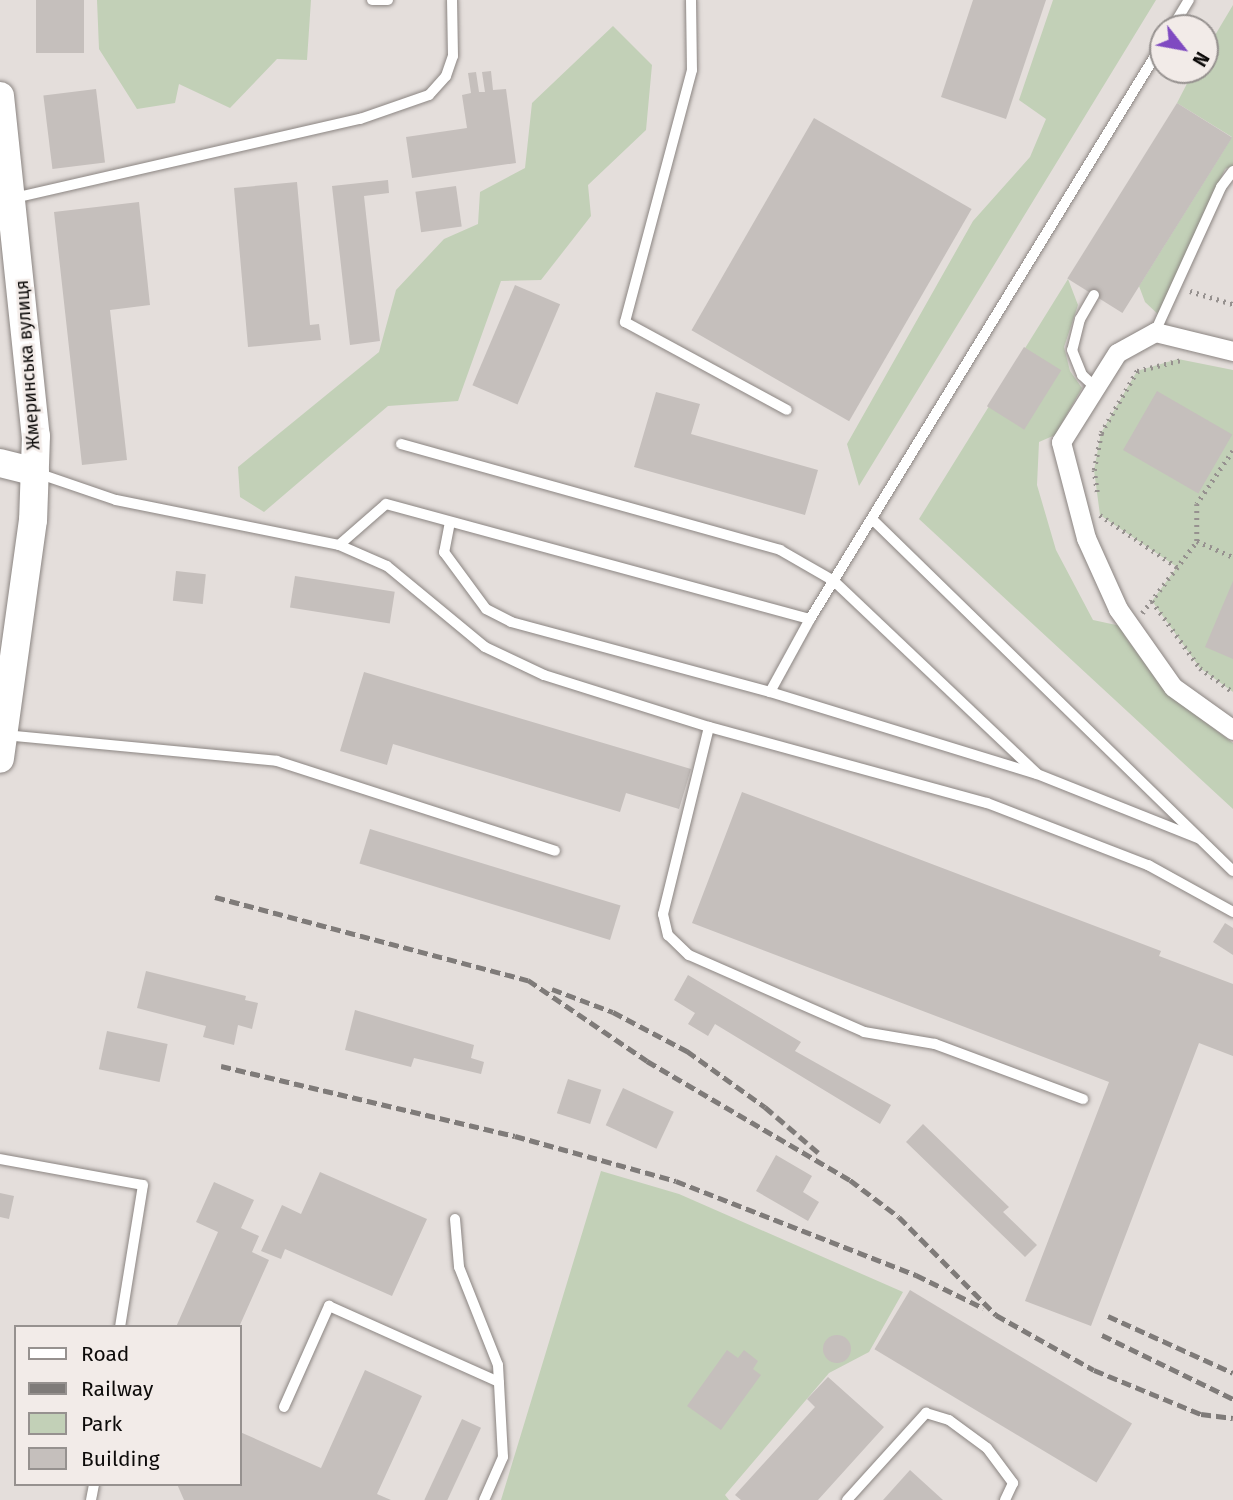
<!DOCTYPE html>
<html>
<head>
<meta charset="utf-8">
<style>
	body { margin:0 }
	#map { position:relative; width:1233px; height:1500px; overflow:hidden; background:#e4dedb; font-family:"Fira Sans",sans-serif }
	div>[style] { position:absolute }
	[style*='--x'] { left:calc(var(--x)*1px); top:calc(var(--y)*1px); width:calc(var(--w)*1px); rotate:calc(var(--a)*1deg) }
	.green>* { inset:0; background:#c2d0b7 }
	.building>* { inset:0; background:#c5bfbc; transform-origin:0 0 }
	.round { border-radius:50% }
	.path>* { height:4.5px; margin-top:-2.25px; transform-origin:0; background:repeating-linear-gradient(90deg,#96918f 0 2px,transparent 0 7px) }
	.roads { filter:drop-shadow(0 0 2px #8b8582) drop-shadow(0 0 2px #8b8582) }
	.lane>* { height:10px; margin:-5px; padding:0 5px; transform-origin:5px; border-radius:5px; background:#fff }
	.street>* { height:19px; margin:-9.5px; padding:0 9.5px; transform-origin:9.5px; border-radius:9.5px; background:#fff }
	.secondary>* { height:28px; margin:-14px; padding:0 14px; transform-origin:14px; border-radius:14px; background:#fff }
	.rail>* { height:5px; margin-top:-2.5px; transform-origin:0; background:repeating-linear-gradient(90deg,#7f7b79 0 10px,transparent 0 15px) }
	span { translate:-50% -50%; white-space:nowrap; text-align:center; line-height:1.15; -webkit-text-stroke:5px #f2ebe8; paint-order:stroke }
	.street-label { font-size:18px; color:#0d0b0a }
	.legend { position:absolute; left:14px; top:1325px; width:228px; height:161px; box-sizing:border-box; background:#f2ebe8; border:2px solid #96918f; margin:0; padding:9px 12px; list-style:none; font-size:21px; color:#0d0b0a }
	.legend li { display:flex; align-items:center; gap:14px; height:35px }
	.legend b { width:35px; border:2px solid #96918f }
	.north { position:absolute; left:1149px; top:14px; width:70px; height:70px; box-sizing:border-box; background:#f2ebe8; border:2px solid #96918f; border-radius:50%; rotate:121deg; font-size:19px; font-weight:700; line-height:28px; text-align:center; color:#0d0b0a }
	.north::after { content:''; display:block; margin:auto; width:24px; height:32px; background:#7f4ac1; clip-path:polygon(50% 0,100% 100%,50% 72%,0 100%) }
</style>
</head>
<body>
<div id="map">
	<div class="green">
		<div style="clip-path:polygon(97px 0,311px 0,307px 60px,277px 59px,230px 108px,179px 84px,175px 103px,137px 109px,99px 49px)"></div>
		<div style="clip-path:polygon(1053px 0,1156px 0,859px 486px,847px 444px,973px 221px,1030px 157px,1046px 119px,1019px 100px)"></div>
		<div style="clip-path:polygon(1233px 5px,1233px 166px,1225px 169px,1161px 317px,1145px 302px,1139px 286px,1232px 137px,1177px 103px,1194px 70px,1205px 70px,1205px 52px)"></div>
		<div style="clip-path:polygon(613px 26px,652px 65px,646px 130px,588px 185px,591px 216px,541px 280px,501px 281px,458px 401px,388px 406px,264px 512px,240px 497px,238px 467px,379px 352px,396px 290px,444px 239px,478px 224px,480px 192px,525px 168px,532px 103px)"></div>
		<div style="clip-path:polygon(1068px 279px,1078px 305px,1064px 347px,1070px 371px,1082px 388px,1055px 435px,1039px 442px,1037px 485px,1056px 550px,1093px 620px,1130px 628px,1124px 635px,1166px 693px,1233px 743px,1233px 809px,919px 519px)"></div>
		<div style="clip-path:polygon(1178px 359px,1233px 370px,1233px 692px,1200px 668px,1152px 601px,1177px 567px,1100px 515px,1094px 470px,1101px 433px,1137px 371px)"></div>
		<div style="clip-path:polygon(601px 1171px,679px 1194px,903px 1292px,869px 1352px,829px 1373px,725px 1495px,729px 1500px,501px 1500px)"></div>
	</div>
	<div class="building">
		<div style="left:36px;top:0;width:48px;height:53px"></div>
		<div style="clip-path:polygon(973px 0,1046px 0,1006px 119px,941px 97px)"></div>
		<div style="clip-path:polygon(491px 71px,493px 90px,506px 89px,516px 163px,412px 178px,406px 137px,467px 128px,462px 95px,471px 93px,468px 73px,476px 72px,479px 92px,485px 92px,482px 72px)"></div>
		<div style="left:96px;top:89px;width:74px;height:53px;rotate:83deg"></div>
		<div style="left:1177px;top:103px;width:65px;height:207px;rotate:32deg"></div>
		<div style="left:814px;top:118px;width:182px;height:245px;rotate:30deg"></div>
		<div style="clip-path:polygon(388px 180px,389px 193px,364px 196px,380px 341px,350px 345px,332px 186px)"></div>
		<div style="clip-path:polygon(297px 182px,310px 325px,319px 324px,321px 340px,248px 347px,234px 188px)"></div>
		<div style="left:456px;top:186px;width:41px;height:41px;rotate:82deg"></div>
		<div style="clip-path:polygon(139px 202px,150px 305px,110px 310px,127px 460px,82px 465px,54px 212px)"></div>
		<div style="left:515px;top:285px;width:49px;height:109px;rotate:23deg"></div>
		<div style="left:1024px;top:347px;width:44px;height:70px;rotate:32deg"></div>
		<div style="left:1157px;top:391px;width:87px;height:68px;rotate:30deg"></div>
		<div style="clip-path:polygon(656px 392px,700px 404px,691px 434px,818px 470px,805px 515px,634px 467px)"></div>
		<div style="left:176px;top:571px;width:30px;height:30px;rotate:6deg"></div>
		<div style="left:295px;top:576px;width:101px;height:32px;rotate:9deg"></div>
		<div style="clip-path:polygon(1233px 581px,1233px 659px,1205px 647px)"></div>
		<div style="clip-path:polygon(364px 672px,691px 769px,679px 809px,626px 793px,620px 812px,393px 744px,387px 765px,340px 751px)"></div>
		<div style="clip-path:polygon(742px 792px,1161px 951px,1159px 956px,1233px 984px,1233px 1056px,1199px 1043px,1091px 1326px,1025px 1301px,1109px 1082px,692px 923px)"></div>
		<div style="left:370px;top:829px;width:262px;height:36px;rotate:17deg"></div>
		<div style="clip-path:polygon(1225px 923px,1233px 928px,1233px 955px,1213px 942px)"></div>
		<div style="clip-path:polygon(146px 971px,246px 996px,245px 1000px,258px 1003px,252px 1029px,238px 1025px,234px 1045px,203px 1037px,206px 1026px,137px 1008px)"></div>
		<div style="clip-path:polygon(688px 975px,801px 1042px,795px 1051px,891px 1105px,880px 1124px,715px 1024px,708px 1036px,688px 1024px,695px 1013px,674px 1000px)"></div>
		<div style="clip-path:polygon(355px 1010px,474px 1045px,471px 1058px,484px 1062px,481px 1074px,414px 1058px,411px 1067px,345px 1050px)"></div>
		<div style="left:107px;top:1031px;width:62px;height:39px;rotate:12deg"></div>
		<div style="left:568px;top:1079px;width:35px;height:36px;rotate:18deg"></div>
		<div style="left:623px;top:1088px;width:56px;height:41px;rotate:25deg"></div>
		<div style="clip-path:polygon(923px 1124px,1009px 1207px,1003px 1212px,1037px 1245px,1025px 1257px,906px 1142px)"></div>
		<div style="clip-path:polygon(776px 1155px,812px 1176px,803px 1192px,819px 1202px,808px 1221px,756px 1191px)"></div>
		<div style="clip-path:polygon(320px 1172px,427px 1219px,392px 1296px,285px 1249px,281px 1259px,261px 1251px,282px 1205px,301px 1214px)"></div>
		<div style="clip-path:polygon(214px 1182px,254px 1200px,241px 1228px,259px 1236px,252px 1252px,269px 1260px,239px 1327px,176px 1327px,218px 1232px,196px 1222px)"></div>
		<div style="clip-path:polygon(0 1193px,14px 1196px,9px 1219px,0 1217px)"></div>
		<div style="left:910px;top:1290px;width:259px;height:69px;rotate:31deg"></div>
		<div class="round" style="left:823px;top:1335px;width:28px;height:28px"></div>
		<div style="clip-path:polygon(727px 1350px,738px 1358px,744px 1350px,758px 1361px,753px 1369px,761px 1375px,721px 1430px,687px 1406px)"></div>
		<div style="clip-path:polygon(365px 1370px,422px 1396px,377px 1494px,391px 1500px,184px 1500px,177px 1484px,240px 1484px,240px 1432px,321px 1468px)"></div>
		<div style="clip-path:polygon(828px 1377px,884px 1427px,818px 1500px,741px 1500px,735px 1495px,815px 1407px,807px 1399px)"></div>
		<div style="left:462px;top:1419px;width:21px;height:89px;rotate:25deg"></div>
		<div style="clip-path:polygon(910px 1470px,943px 1500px,883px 1500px)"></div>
	</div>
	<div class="path">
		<div style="--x:1190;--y:291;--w:45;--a:16.8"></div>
		<div style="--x:1233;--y:451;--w:64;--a:124.2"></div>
		<div style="--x:1197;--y:504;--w:37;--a:90"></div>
		<div style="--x:1197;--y:541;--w:39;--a:24"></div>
		<div style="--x:1097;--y:492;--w:22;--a:-98"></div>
		<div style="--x:1094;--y:470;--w:38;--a:-79"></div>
		<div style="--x:1101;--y:433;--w:72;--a:-59.9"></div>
		<div style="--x:1137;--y:371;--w:45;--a:-14"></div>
		<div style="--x:1100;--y:515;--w:93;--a:34"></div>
		<div style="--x:1152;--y:601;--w:82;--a:54.4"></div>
		<div style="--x:1200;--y:668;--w:41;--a:36"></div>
		<div style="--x:1142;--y:613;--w:91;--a:-52.6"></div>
	</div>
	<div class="roads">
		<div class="lane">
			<div style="--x:372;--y:0;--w:16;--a:0"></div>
			<div style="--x:691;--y:0;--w:70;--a:89.2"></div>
			<div style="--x:692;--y:70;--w:261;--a:104.9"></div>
			<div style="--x:625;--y:322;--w:184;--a:28.5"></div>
			<div style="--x:1172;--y:28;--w:33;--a:-59"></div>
			<div style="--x:14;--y:198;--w:355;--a:-12.9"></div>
			<div style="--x:360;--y:119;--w:73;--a:-19.2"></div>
			<div style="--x:429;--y:95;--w:25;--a:-48"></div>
			<div style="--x:446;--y:76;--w:21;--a:-71"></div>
			<div style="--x:453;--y:56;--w:56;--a:-91"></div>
			<div style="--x:1094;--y:295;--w:28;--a:120"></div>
			<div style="--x:1080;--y:319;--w:32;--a:104"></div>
			<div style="--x:1072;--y:350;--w:27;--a:68"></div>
			<div style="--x:1082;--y:375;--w:18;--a:43"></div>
			<div style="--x:1155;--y:332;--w:159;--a:-65.5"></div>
			<div style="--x:1221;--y:187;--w:20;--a:-53"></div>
			<div style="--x:401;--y:444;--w:394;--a:15.6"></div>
			<div style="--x:780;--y:550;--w:62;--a:29.9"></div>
			<div style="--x:834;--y:581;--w:279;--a:43.5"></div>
			<div style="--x:37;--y:473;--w:83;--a:18.9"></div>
			<div style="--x:116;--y:500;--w:227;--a:11.4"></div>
			<div style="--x:339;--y:545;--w:52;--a:23.6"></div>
			<div style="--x:387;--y:566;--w:127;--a:39.6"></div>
			<div style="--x:485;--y:647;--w:65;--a:25.4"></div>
			<div style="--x:544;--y:675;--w:173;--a:17.5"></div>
			<div style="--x:709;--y:727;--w:288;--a:15.3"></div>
			<div style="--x:987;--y:803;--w:173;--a:21.1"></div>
			<div style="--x:1148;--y:865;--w:97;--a:28.9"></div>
			<div style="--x:872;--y:519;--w:504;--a:44.28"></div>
			<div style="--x:450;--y:522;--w:31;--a:101"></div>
			<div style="--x:444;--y:552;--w:71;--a:53.6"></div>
			<div style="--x:486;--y:609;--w:28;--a:27"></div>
			<div style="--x:511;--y:622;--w:268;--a:15.1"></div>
			<div style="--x:770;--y:692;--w:279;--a:17.1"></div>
			<div style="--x:1037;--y:774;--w:175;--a:21.7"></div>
			<div style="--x:339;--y:545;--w:62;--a:-41.1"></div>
			<div style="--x:386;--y:504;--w:439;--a:15.2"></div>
			<div style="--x:770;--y:692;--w:83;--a:-61.3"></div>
			<div style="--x:810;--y:619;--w:676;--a:-58.5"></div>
			<div style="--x:709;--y:727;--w:193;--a:103.8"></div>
			<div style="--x:663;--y:914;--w:22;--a:77"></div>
			<div style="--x:668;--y:935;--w:29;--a:44"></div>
			<div style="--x:689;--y:955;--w:191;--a:23.7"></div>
			<div style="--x:864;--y:1032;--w:72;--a:9.6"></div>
			<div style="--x:935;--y:1044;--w:158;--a:20.4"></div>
			<div style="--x:4;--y:735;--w:274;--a:5.4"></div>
			<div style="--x:277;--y:761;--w:292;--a:17.9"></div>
			<div style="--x:0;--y:1159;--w:145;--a:10.3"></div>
			<div style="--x:143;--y:1185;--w:144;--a:99.2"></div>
			<div style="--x:455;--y:1219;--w:48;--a:85.2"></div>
			<div style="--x:459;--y:1267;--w:105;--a:68.3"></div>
			<div style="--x:498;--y:1365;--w:92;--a:86.9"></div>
			<div style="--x:503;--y:1457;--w:47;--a:113.8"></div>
			<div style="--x:284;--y:1407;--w:111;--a:-66"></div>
			<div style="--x:329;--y:1306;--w:186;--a:24.1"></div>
			<div style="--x:91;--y:1500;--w:16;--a:-79"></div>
			<div style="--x:847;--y:1500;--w:118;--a:-47.8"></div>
			<div style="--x:926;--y:1413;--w:24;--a:17"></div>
			<div style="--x:949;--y:1420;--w:47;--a:36.4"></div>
			<div style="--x:987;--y:1448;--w:44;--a:53.4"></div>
			<div style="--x:1013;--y:1483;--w:19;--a:115"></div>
		</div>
		<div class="street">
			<div style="--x:1233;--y:351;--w:80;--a:-166.3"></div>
			<div style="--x:1155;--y:332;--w:43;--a:151.1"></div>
			<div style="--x:1117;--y:353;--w:105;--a:122.2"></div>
			<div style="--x:1061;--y:442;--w:99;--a:75.4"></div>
			<div style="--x:1086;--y:538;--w:78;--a:65.7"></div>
			<div style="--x:1118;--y:609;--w:95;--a:54.8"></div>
			<div style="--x:1173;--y:687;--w:74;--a:35.6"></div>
		</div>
		<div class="secondary">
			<div style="--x:0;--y:96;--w:342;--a:84"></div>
			<div style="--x:36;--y:436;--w:84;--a:92"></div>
			<div style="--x:33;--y:520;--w:241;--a:97.9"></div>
			<div style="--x:0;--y:463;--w:36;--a:14"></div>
		</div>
	</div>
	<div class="rail">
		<div style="--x:215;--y:897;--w:324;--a:14.9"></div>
		<div style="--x:528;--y:980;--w:144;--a:34.2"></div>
		<div style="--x:647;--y:1061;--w:235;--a:30.4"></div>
		<div style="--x:850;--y:1180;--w:61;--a:37.1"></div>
		<div style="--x:899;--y:1217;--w:138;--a:45.3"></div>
		<div style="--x:996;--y:1315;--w:112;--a:29.3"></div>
		<div style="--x:1094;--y:1370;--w:116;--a:22.4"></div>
		<div style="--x:1201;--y:1414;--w:32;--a:7"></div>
		<div style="--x:552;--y:989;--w:65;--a:20.7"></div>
		<div style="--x:613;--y:1012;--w:84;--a:27.8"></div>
		<div style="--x:687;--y:1051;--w:96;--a:35.7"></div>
		<div style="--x:765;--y:1107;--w:74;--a:40.6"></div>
		<div style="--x:221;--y:1066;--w:302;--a:13.4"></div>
		<div style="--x:515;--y:1136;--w:167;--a:15.6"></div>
		<div style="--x:676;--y:1181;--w:258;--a:21.4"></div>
		<div style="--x:916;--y:1275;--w:75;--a:26.2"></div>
		<div style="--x:1108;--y:1316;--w:137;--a:24.5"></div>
		<div style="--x:1102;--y:1335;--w:146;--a:26"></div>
	</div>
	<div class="street-label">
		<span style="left:28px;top:365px;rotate:-94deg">Жмеринська вулиця</span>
	</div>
	<ul class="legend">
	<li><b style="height:9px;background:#fff"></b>Road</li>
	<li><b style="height:9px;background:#7f7b79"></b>Railway</li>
	<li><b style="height:19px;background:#c2d0b7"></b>Park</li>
	<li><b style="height:19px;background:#c5bfbc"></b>Building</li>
	</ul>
	<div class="north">N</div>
</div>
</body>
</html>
